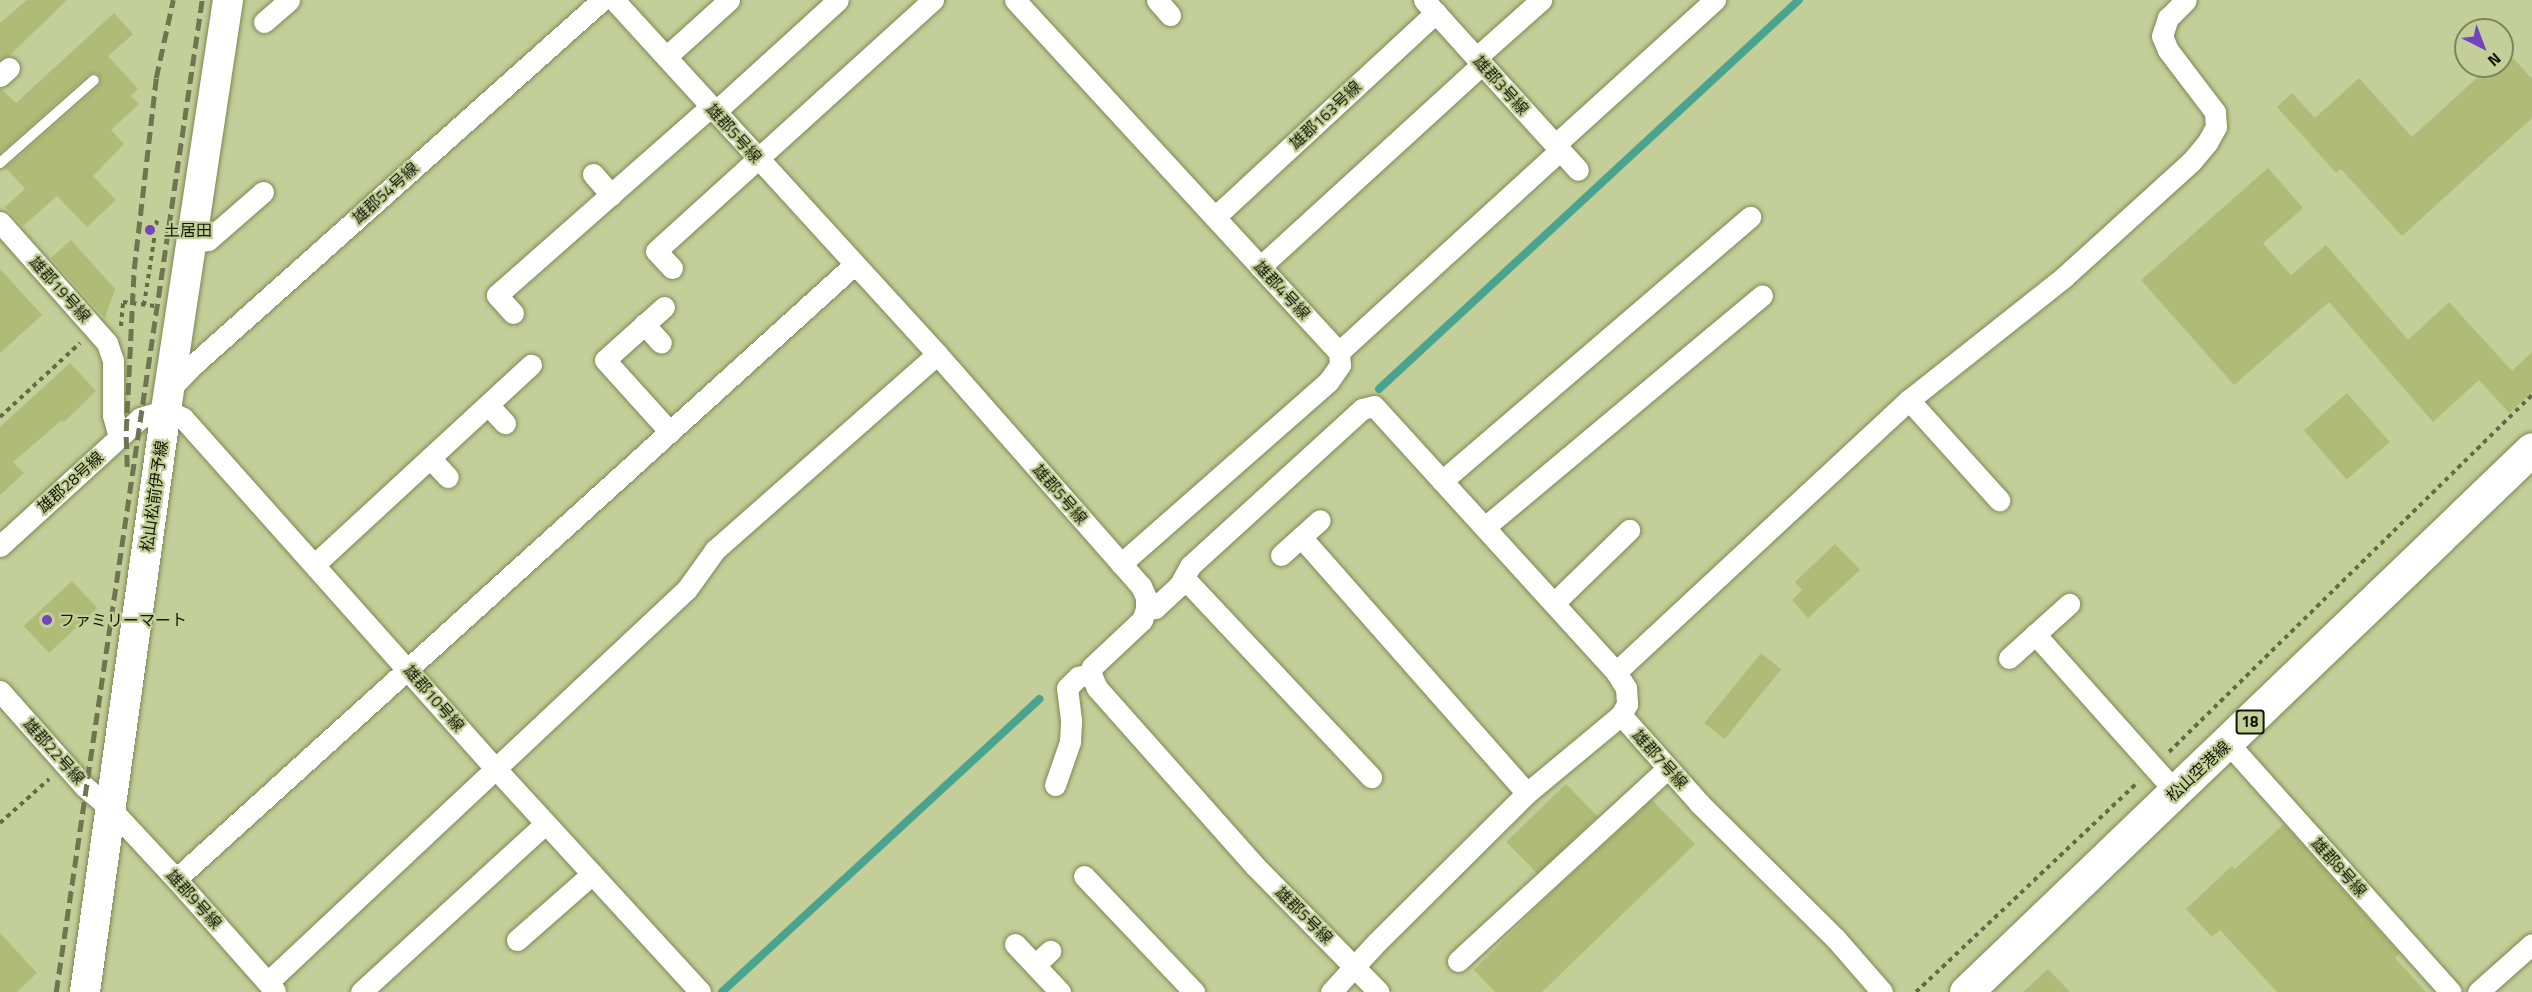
<!DOCTYPE html>
<html>
<head>
<meta charset="utf-8">
<style>
	body { margin:0 }
	#map { position:relative; width:2532px; height:992px; overflow:hidden; background:#c4ce98; font-family:"Titillium Web","Noto Sans JP",sans-serif }
	div>[style] { position:absolute }
	[style*='--x'] { left:calc(var(--x)*1px); top:calc(var(--y)*1px); width:calc(var(--w)*1px); rotate:calc(var(--a)*1deg) }
	.stream>* { height:8px; margin:-4px; padding:0 4px; transform-origin:4px; border-radius:4px; background:#4aa38e }
	.building>* { inset:0; background:#b0bb77; transform-origin:0 0 }
	.path>* { height:4px; margin-top:-2px; transform-origin:0; background:repeating-linear-gradient(90deg,#646a47 0 4.5px,transparent 0 9px) }
	.roads { filter:drop-shadow(0 0 2px #7e8653) drop-shadow(0 0 2px #7e8653) }
	.lane>* { height:10px; margin:-5px; padding:0 5px; transform-origin:5px; border-radius:5px; background:#fff }
	.street>* { height:21px; margin:-10.5px; padding:0 10.5px; transform-origin:10.5px; border-radius:10.5px; background:#fff }
	.secondary>* { height:30px; margin:-15px; padding:0 15px; transform-origin:15px; border-radius:15px; background:#fff }
	.primary>* { height:33px; margin:-16.5px; padding:0 16.5px; transform-origin:16.5px; border-radius:16.5px; background:#fff }
	.rail>* { height:4.5px; margin-top:-2.25px; transform-origin:0; background:repeating-linear-gradient(90deg,#6e7550 0 12px,transparent 0 18px) }
	.dots>* { width:16px; height:16px; translate:-50% -50%; box-sizing:border-box; border:3px solid #c4ce98; border-radius:50% }
	span { translate:-50% -50%; white-space:nowrap; text-align:center; line-height:1.15; -webkit-text-stroke:4.5px #c4ce98; paint-order:stroke }
	.shield-label span { padding:2px 4px; background:#c4ce98; border:2px solid; border-radius:4px; -webkit-text-stroke-width:0 }
	.shield-label { font-size:15px; color:#131603; font-weight:700 }
	.street-label { font-size:16px; color:#131603 }
	.poi-label { font-size:16px; color:#131603 }
	.left { translate:0 -50%; text-align:left }
	.north { position:absolute; left:2454px; top:18px; width:60px; height:60px; box-sizing:border-box; background:#c4ce98; border:2px solid #7d845c; border-radius:50%; rotate:138deg; font-size:16px; font-weight:700; line-height:24px; text-align:center; color:#131603 }
	.north::after { content:''; display:block; margin:auto; width:21px; height:27px; background:#7145bd; clip-path:polygon(50% 0,100% 100%,50% 72%,0 100%) }
</style>
</head>
<body>
<div id="map">
	<div class="stream">
		<div style="--x:1379;--y:389;--w:572;--a:-42.81"></div>
		<div style="--x:722;--y:992;--w:432;--a:-42.7"></div>
	</div>
	<div class="building">
		<div style="clip-path:polygon(27px 0,67px 0,9px 56px,0 59px,0 23px)"></div>
		<div style="clip-path:polygon(114px 13px,133px 34px,108px 56px,138px 89px,131px 96px,139px 104px,111px 130px,124px 144px,93px 176px,116px 200px,87px 227px,57px 196px,23px 226px,5px 207px,25px 189px,6px 168px,99px 86px,101px 79px,97px 73px,89px 74px,0 153px,0 88px,16px 103px)"></div>
		<div style="clip-path:polygon(2502px 46px,2532px 79px,2532px 118px,2402px 236px,2341px 169px,2336px 173px,2277px 107px,2292px 93px,2315px 118px,2359px 78px,2412px 137px,2490px 66px,2502px 66px)"></div>
		<div style="clip-path:polygon(2268px 168px,2303px 208px,2263px 243px,2291px 275px,2326px 245px,2408px 340px,2449px 302px,2512px 371px,2532px 352px,2532px 392px,2509px 413px,2479px 380px,2433px 422px,2329px 302px,2234px 385px,2141px 280px)"></div>
		<div style="clip-path:polygon(71px 240px,115px 289px,105px 318px,51px 258px)"></div>
		<div style="clip-path:polygon(0 269px,42px 315px,0 353px)"></div>
		<div style="clip-path:polygon(70px 363px,96px 391px,64px 422px,62px 420px,13px 462px,24px 473px,0 495px,0 427px)"></div>
		<div style="left:2347px;top:393px;width:65px;height:57px;rotate:49deg"></div>
		<div style="clip-path:polygon(1835px 544px,1860px 570px,1808px 618px,1792px 600px,1802px 590px,1795px 582px)"></div>
		<div style="left:72px;top:581px;width:37px;height:66px;rotate:47deg"></div>
		<div style="left:1761px;top:653px;width:26px;height:90px;rotate:39deg"></div>
		<div style="left:1566px;top:784px;width:45px;height:83px;rotate:46deg"></div>
		<div style="clip-path:polygon(1652px 800px,1695px 844px,1542px 992px,1495px 992px,1474px 970px,1553px 891px)"></div>
		<div style="clip-path:polygon(2284px 824px,2399px 953px,2395px 958px,2426px 992px,2277px 992px,2220px 930px,2212px 937px,2186px 909px,2232px 866px,2235px 869px)"></div>
		<div style="clip-path:polygon(0 933px,37px 973px,17px 992px,0 992px)"></div>
		<div style="clip-path:polygon(2048px 969px,2070px 992px,2023px 992px)"></div>
	</div>
	<div class="path">
		<div style="--x:144;--y:305;--w:86;--a:-81.3"></div>
		<div style="--x:121;--y:326;--w:24;--a:-85"></div>
		<div style="--x:123;--y:302;--w:32;--a:7"></div>
		<div style="--x:0;--y:417;--w:109;--a:-42.8"></div>
		<div style="--x:2169;--y:752;--w:509;--a:-44.52"></div>
		<div style="--x:0;--y:823;--w:66;--a:-41.9"></div>
		<div style="--x:1916;--y:992;--w:306;--a:-43.4"></div>
	</div>
	<div class="roads">
		<div class="lane">
			<div style="--x:0;--y:163;--w:125;--a:-41.4"></div>
		</div>
		<div class="street">
			<div style="--x:614;--y:0;--w:479;--a:47.6"></div>
			<div style="--x:937;--y:354;--w:309;--a:48.7"></div>
			<div style="--x:1141;--y:586;--w:12;--a:66"></div>
			<div style="--x:1146;--y:597;--w:12;--a:90"></div>
			<div style="--x:1146;--y:609;--w:12;--a:110"></div>
			<div style="--x:1142;--y:620;--w:69;--a:136.8"></div>
			<div style="--x:1092;--y:667;--w:7;--a:98"></div>
			<div style="--x:1091;--y:674;--w:15;--a:67"></div>
			<div style="--x:1097;--y:688;--w:239;--a:48.4"></div>
			<div style="--x:1256;--y:867;--w:175;--a:45.5"></div>
			<div style="--x:1015;--y:0;--w:478;--a:47.4"></div>
			<div style="--x:1339;--y:352;--w:13;--a:86"></div>
			<div style="--x:1340;--y:365;--w:19;--a:125"></div>
			<div style="--x:1329;--y:381;--w:277;--a:138.7"></div>
			<div style="--x:1157;--y:0;--w:20;--a:49"></div>
			<div style="--x:1424;--y:0;--w:229;--a:47.8"></div>
			<div style="--x:264;--y:22;--w:33;--a:-41"></div>
			<div style="--x:666;--y:57;--w:85;--a:-42.1"></div>
			<div style="--x:1477;--y:57;--w:86;--a:-41.7"></div>
			<div style="--x:0;--y:76;--w:12;--a:-42"></div>
			<div style="--x:715;--y:112;--w:166;--a:-42.3"></div>
			<div style="--x:1556;--y:144;--w:215;--a:-42.2"></div>
			<div style="--x:593;--y:174;--w:28;--a:49"></div>
			<div style="--x:1215;--y:217;--w:301;--a:-42.8"></div>
			<div style="--x:0;--y:222;--w:162;--a:48.5"></div>
			<div style="--x:107;--y:343;--w:18;--a:71"></div>
			<div style="--x:113;--y:360;--w:55;--a:90"></div>
			<div style="--x:113;--y:415;--w:23;--a:75"></div>
			<div style="--x:192;--y:242;--w:16;--a:-7"></div>
			<div style="--x:208;--y:240;--w:73;--a:-41.1"></div>
			<div style="--x:1260;--y:267;--w:301;--a:-42.4"></div>
			<div style="--x:672;--y:268;--w:23;--a:-133"></div>
			<div style="--x:656;--y:251;--w:374;--a:-42.2"></div>
			<div style="--x:664;--y:307;--w:79;--a:138.1"></div>
			<div style="--x:605;--y:360;--w:97;--a:47.9"></div>
			<div style="--x:513;--y:313;--w:24;--a:-132"></div>
			<div style="--x:497;--y:295;--w:284;--a:-41.4"></div>
			<div style="--x:644;--y:324;--w:25;--a:48"></div>
			<div style="--x:1339;--y:352;--w:299;--a:-42.4"></div>
			<div style="--x:168;--y:391;--w:36;--a:-46"></div>
			<div style="--x:193;--y:365;--w:548;--a:-41.75"></div>
			<div style="--x:1909;--y:400;--w:135;--a:48"></div>
			<div style="--x:488;--y:405;--w:25;--a:47"></div>
			<div style="--x:430;--y:458;--w:26;--a:47"></div>
			<div style="--x:1442;--y:481;--w:406;--a:-40.6"></div>
			<div style="--x:1485;--y:527;--w:361;--a:-39.9"></div>
			<div style="--x:1301;--y:537;--w:341;--a:48.6"></div>
			<div style="--x:0;--y:546;--w:190;--a:-42.4"></div>
			<div style="--x:140;--y:418;--w:27;--a:-17"></div>
			<div style="--x:166;--y:410;--w:19;--a:25"></div>
			<div style="--x:183;--y:418;--w:470;--a:48.3"></div>
			<div style="--x:496;--y:769;--w:302;--a:47.5"></div>
			<div style="--x:1281;--y:555;--w:52;--a:-41.9"></div>
			<div style="--x:315;--y:564;--w:294;--a:-42.7"></div>
			<div style="--x:1185;--y:579;--w:272;--a:46.8"></div>
			<div style="--x:1554;--y:603;--w:105;--a:-44.2"></div>
			<div style="--x:1146;--y:609;--w:9;--a:-6"></div>
			<div style="--x:1155;--y:608;--w:33;--a:-43"></div>
			<div style="--x:1179;--y:586;--w:23;--a:-61"></div>
			<div style="--x:1190;--y:566;--w:233;--a:-42.4"></div>
			<div style="--x:1362;--y:409;--w:12;--a:-14"></div>
			<div style="--x:1374;--y:406;--w:360;--a:47.7"></div>
			<div style="--x:1616;--y:672;--w:19;--a:58"></div>
			<div style="--x:1626;--y:688;--w:16;--a:86"></div>
			<div style="--x:1627;--y:704;--w:13;--a:119"></div>
			<div style="--x:1621;--y:715;--w:118;--a:48.4"></div>
			<div style="--x:1699;--y:803;--w:193;--a:44.8"></div>
			<div style="--x:1836;--y:939;--w:70;--a:49"></div>
			<div style="--x:2035;--y:634;--w:212;--a:48.3"></div>
			<div style="--x:2009;--y:658;--w:81;--a:-42"></div>
			<div style="--x:1616;--y:672;--w:400;--a:-42.9"></div>
			<div style="--x:1909;--y:400;--w:198;--a:-38.4"></div>
			<div style="--x:2064;--y:277;--w:171;--a:-42.2"></div>
			<div style="--x:2191;--y:162;--w:25;--a:-50"></div>
			<div style="--x:2207;--y:143;--w:18;--a:-61"></div>
			<div style="--x:2216;--y:127;--w:15;--a:-94"></div>
			<div style="--x:2215;--y:112;--w:78;--a:-127.2"></div>
			<div style="--x:2168;--y:50;--w:15;--a:-113"></div>
			<div style="--x:2162;--y:36;--w:19;--a:-72"></div>
			<div style="--x:2168;--y:18;--w:25;--a:-45"></div>
			<div style="--x:0;--y:691;--w:128;--a:48.5"></div>
			<div style="--x:85;--y:787;--w:33;--a:40"></div>
			<div style="--x:110;--y:808;--w:97;--a:47.1"></div>
			<div style="--x:176;--y:879;--w:149;--a:48.5"></div>
			<div style="--x:2228;--y:743;--w:334;--a:48.2"></div>
			<div style="--x:1055;--y:785;--w:46;--a:-70.8"></div>
			<div style="--x:1070;--y:742;--w:22;--a:-87"></div>
			<div style="--x:1071;--y:720;--w:32;--a:-97"></div>
			<div style="--x:1067;--y:688;--w:16;--a:-45"></div>
			<div style="--x:1078;--y:677;--w:13;--a:-13"></div>
			<div style="--x:1084;--y:876;--w:160;--a:46.5"></div>
			<div style="--x:176;--y:879;--w:916;--a:-42.17"></div>
			<div style="--x:517;--y:940;--w:100;--a:-41.3"></div>
			<div style="--x:1015;--y:944;--w:66;--a:46.8"></div>
			<div style="--x:1458;--y:961;--w:285;--a:-42.6"></div>
			<div style="--x:1035;--y:965;--w:21;--a:-43"></div>
			<div style="--x:268;--y:982;--w:574;--a:-43.17"></div>
			<div style="--x:687;--y:589;--w:48;--a:-54.3"></div>
			<div style="--x:715;--y:550;--w:296;--a:-41.4"></div>
			<div style="--x:361;--y:992;--w:249;--a:-42.4"></div>
			<div style="--x:1331;--y:992;--w:68;--a:-47.4"></div>
			<div style="--x:1377;--y:942;--w:211;--a:-44.8"></div>
			<div style="--x:1527;--y:793;--w:122;--a:-39.7"></div>
			<div style="--x:2478;--y:992;--w:72;--a:-41.6"></div>
		</div>
		<div class="secondary">
			<div style="--x:85;--y:992;--w:588;--a:-82.08"></div>
			<div style="--x:166;--y:410;--w:415;--a:-81.4"></div>
		</div>
		<div class="primary">
			<div style="--x:1966;--y:992;--w:784;--a:-43.81"></div>
		</div>
	</div>
	<div class="rail">
		<div style="--x:127;--y:467;--w:36;--a:-92"></div>
		<div style="--x:126;--y:431;--w:162;--a:-87.2"></div>
		<div style="--x:134;--y:269;--w:192;--a:-83.4"></div>
		<div style="--x:156;--y:78;--w:80;--a:-77.7"></div>
		<div style="--x:56;--y:992;--w:1003;--a:-81.63"></div>
	</div>
	<div class="dots">
		<div style="left:150px;top:230px;background:#7145bd"></div>
		<div style="left:47px;top:620px;background:#7145bd"></div>
	</div>
	<div class="shield-label">
		<span style="left:2250px;top:722px">18</span>
	</div>
	<div class="street-label">
		<span style="left:1501px;top:85px;rotate:48deg">雄郡3号線</span>
		<span style="left:1325px;top:115px;rotate:-43deg">雄郡163号線</span>
		<span style="left:734px;top:133px;rotate:48deg">雄郡5号線</span>
		<span style="left:385px;top:193px;rotate:-42deg">雄郡54号線</span>
		<span style="left:60px;top:289px;rotate:48deg">雄郡19号線</span>
		<span style="left:1282px;top:290px;rotate:47deg">雄郡4号線</span>
		<span style="left:70px;top:482px;rotate:-42deg">雄郡28号線</span>
		<span style="left:1060px;top:494px;rotate:49deg">雄郡5号線</span>
		<span style="left:154px;top:496px;rotate:-82deg">松山松前伊予線</span>
		<span style="left:434px;top:698px;rotate:49deg">雄郡10号線</span>
		<span style="left:54px;top:751px;rotate:48deg">雄郡22号線</span>
		<span style="left:1660px;top:759px;rotate:48deg">雄郡7号線</span>
		<span style="left:2198px;top:771px;rotate:-43deg">松山空港線</span>
		<span style="left:2339px;top:867px;rotate:48deg">雄郡8号線</span>
		<span style="left:194px;top:899px;rotate:48deg">雄郡9号線</span>
		<span style="left:1304px;top:915px;rotate:45deg">雄郡5号線</span>
	</div>
	<div class="poi-label">
		<span class="left" style="left:164px;top:230px">土居田</span>
		<span class="left" style="left:59px;top:620px">ファミリーマート</span>
	</div>
	<div class="north">N</div>
</div>
</body>
</html>
